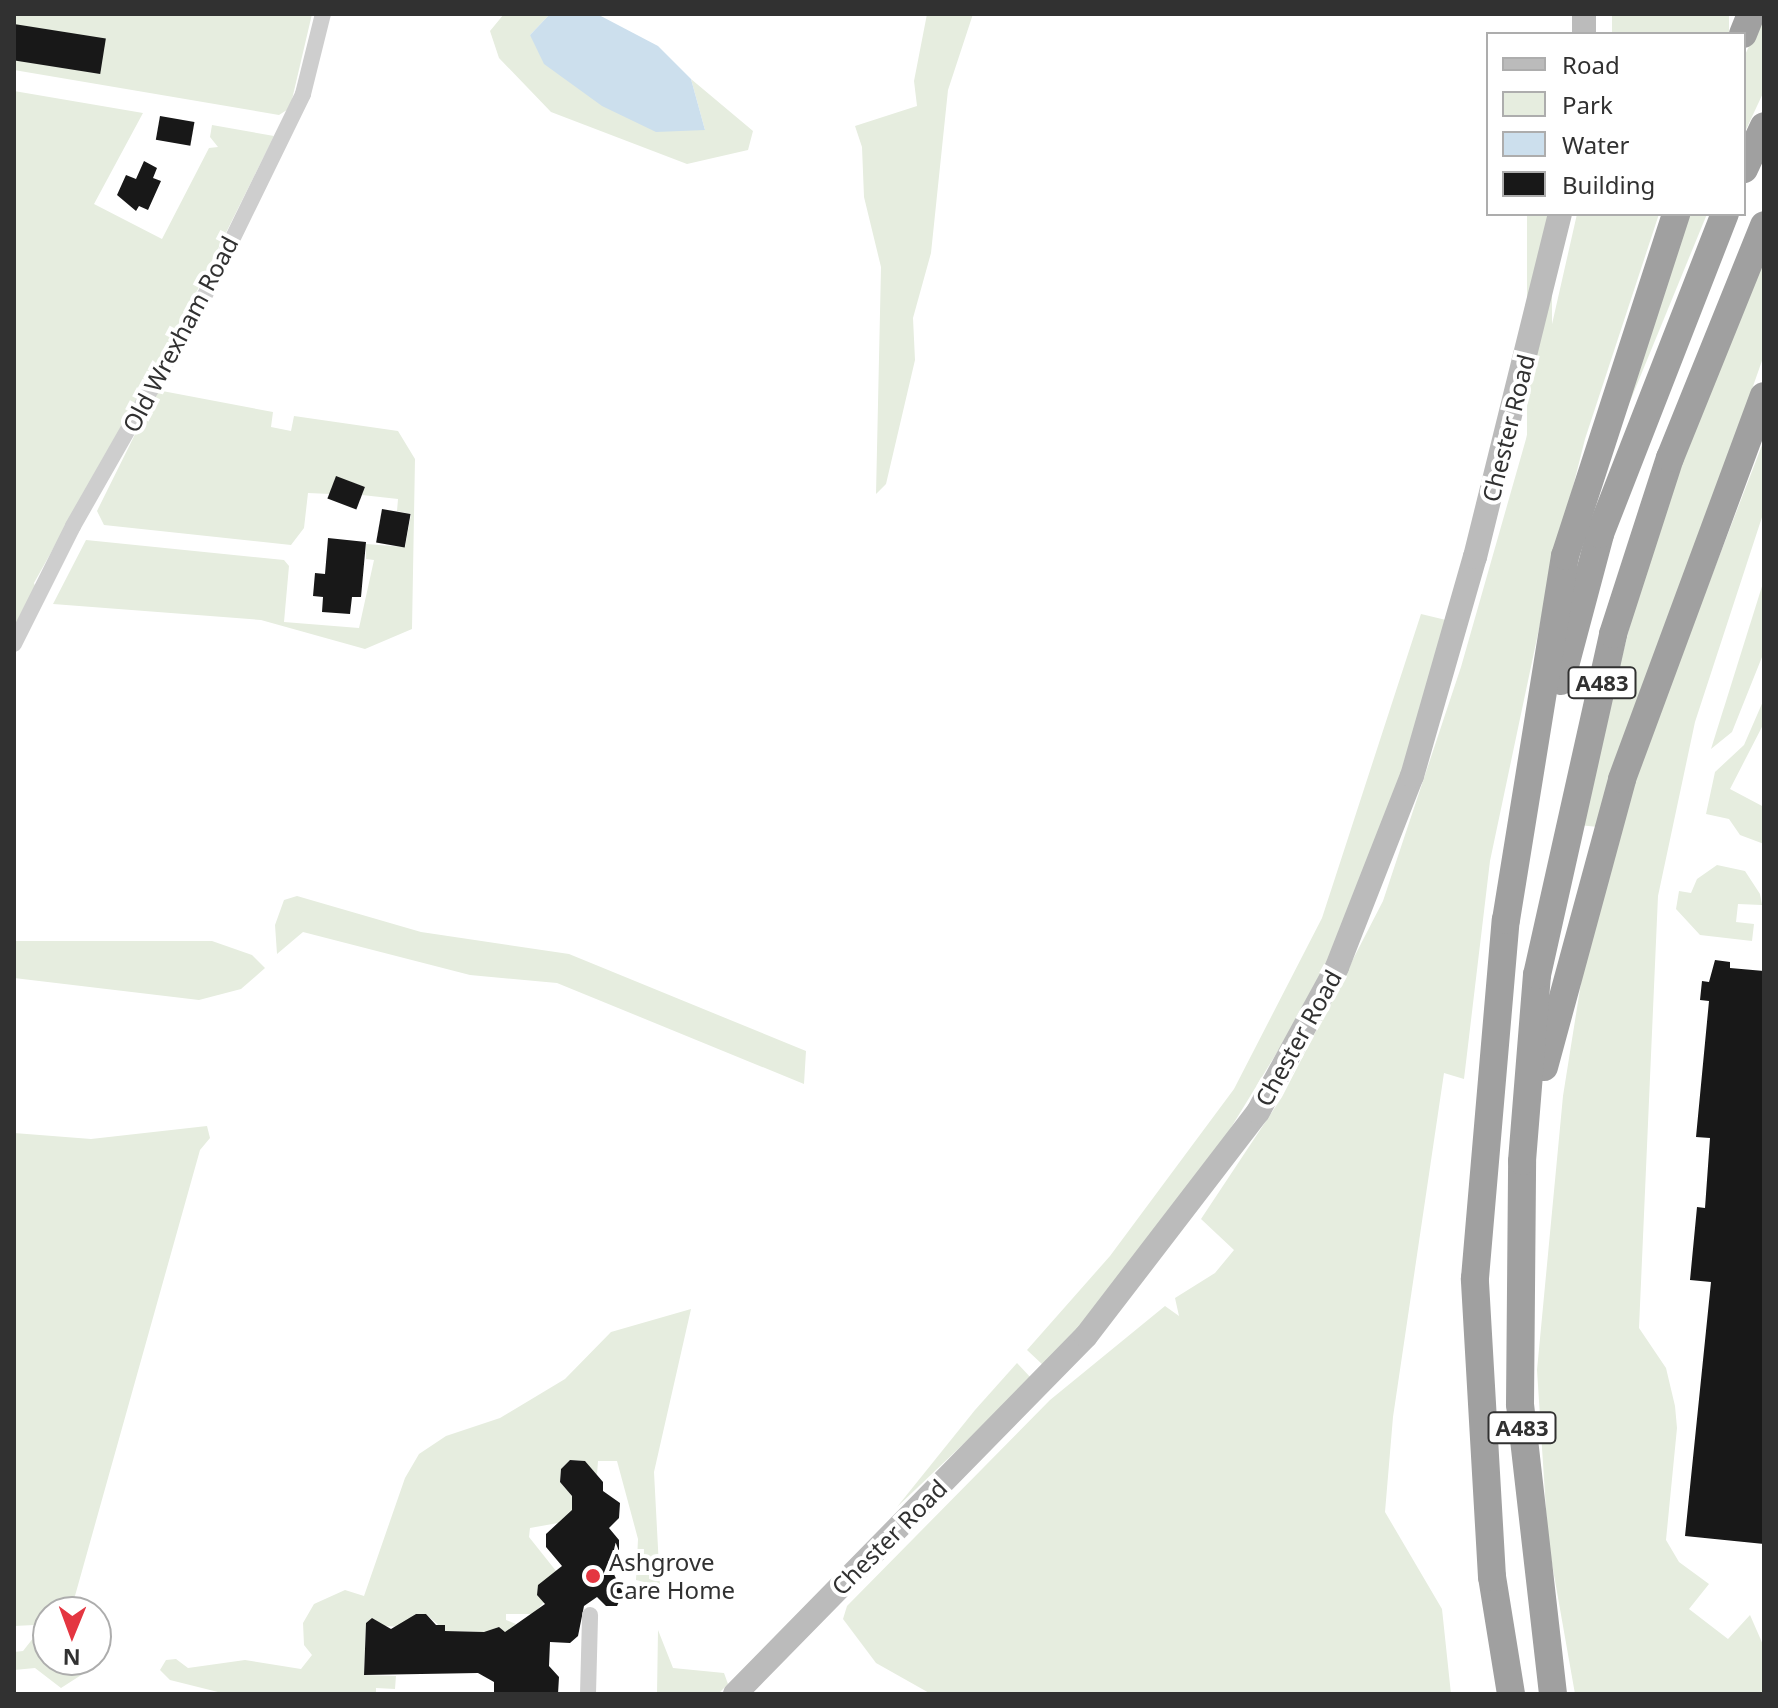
<!DOCTYPE html>
<html>
<head>
<meta charset="utf-8">
<style>
	body { margin:0 }
	#map { position:relative; width:1778px; height:1708px; overflow:hidden; background:#fff; font-family:"Noto Sans",sans-serif }
	div>[style] { position:absolute }
	[style*='--x'] { left:calc(var(--x)*1px); top:calc(var(--y)*1px); width:calc(var(--w)*1px); rotate:calc(var(--a)*1deg) }
	.green>* { inset:0; background:#e6eddf; transform-origin:0 0 }
	.water>* { inset:0; background:#ccdfed }
	.building>* { inset:0; background:#181818; transform-origin:0 0 }
	.minor>* { height:16px; margin:-8px; padding:0 8px; transform-origin:8px; border-radius:8px; background:#cecece }
	.secondary>* { height:24px; margin:-12px; padding:0 12px; transform-origin:12px; border-radius:12px; background:#bbb }
	.trunk>* { height:28px; margin:-14px; padding:0 14px; transform-origin:14px; border-radius:14px; background:#a0a0a0 }
	.dots>* { width:22px; height:22px; translate:-50% -50%; box-sizing:border-box; border:4px solid #fff; border-radius:50% }
	span { translate:-50% -50%; white-space:nowrap; text-align:center; line-height:1.15; -webkit-text-stroke:8px #fff; paint-order:stroke }
	.shield-label span { padding:2px 6px; background:#fff; border:2px solid; border-radius:6px; -webkit-text-stroke-width:0 }
	.shield-label { font-size:22px; color:#313131; font-weight:700 }
	.street-label { font-size:24px; color:#313131 }
	.poi-label { font-size:24px; color:#313131 }
	.left { translate:0 -50%; text-align:left }
	.frame { position:absolute; inset:0; border:16px solid #313131; pointer-events:none }
	.legend { position:absolute; left:1486px; top:32px; width:260px; height:184px; box-sizing:border-box; background:#fff; border:2px solid #adadad; margin:0; padding:10px 14px; list-style:none; font-size:24px; color:#313131 }
	.legend li { display:flex; align-items:center; gap:16px; height:40px }
	.legend b { width:40px; border:2px solid #adadad }
	.north { position:absolute; left:32px; top:1596px; width:80px; height:80px; box-sizing:border-box; background:#fff; border:2px solid #adadad; border-radius:50%; rotate:181deg; font-size:22px; font-weight:700; line-height:32px; text-align:center; color:#313131 }
	.north::after { content:''; display:block; margin:auto; width:28px; height:36px; background:#e43641; clip-path:polygon(50% 0,100% 100%,50% 72%,0 100%) }
</style>
</head>
<body>
<div id="map">
	<div class="green">
		<div style="clip-path:polygon(14px 14px,312px 14px,290px 108px,279px 115px,14px 70px)"></div>
		<div style="clip-path:polygon(504px 14px,550px 14px,530px 35px,705px 130px,691px 79px,753px 131px,748px 150px,687px 164px,551px 112px,499px 58px,490px 31px)"></div>
		<div style="clip-path:polygon(927px 14px,973px 14px,948px 90px,931px 253px,913px 318px,915px 360px,886px 484px,876px 494px,881px 267px,864px 197px,862px 147px,855px 126px,917px 106px,914px 81px)"></div>
		<div style="left:1612px;top:14px;width:117px;height:20px"></div>
		<div style="clip-path:polygon(1764px 14px,1764px 91px,1744px 134px,1744px 57px)"></div>
		<div style="clip-path:polygon(14px 91px,143px 113px,94px 204px,162px 239px,209px 148px,218px 147px,210px 137px,212px 125px,274px 136px,198px 289px,34px 583px,36px 589px,14px 635px)"></div>
		<div style="left:1527px;top:214px;width:25px;height:396px"></div>
		<div style="clip-path:polygon(1577px 214px,1659px 214px,1585px 439px,1548px 586px,1490px 861px,1464px 1079px,1444px 1073px,1393px 1417px,1385px 1512px,1442px 1609px,1451px 1694px,931px 1694px,876px 1663px,843px 1619px,847px 1606px,1050px 1400px,1165px 1306px,1179px 1316px,1175px 1298px,1215px 1273px,1234px 1250px,1201px 1219px,1282px 1097px,1383px 901px,1461px 667px,1526px 439px)"></div>
		<div style="clip-path:polygon(1679px 214px,1707px 214px,1622px 421px)"></div>
		<div style="clip-path:polygon(1764px 249px,1764px 355px,1598px 827px,1579px 825px,1649px 551px)"></div>
		<div style="clip-path:polygon(157px 390px,273px 412px,271px 427px,291px 431px,294px 416px,398px 431px,415px 459px,412px 629px,365px 649px,261px 620px,53px 604px,86px 540px,284px 560px,289px 566px,284px 622px,359px 628px,374px 560px,366px 559px,366px 544px,405px 547px,411px 514px,397px 511px,398px 499px,362px 495px,365px 487px,336px 477px,330px 494px,308px 493px,304px 528px,291px 545px,104px 525px,97px 511px)"></div>
		<div style="clip-path:polygon(1764px 440px,1764px 511px,1695px 722px,1658px 896px,1639px 1328px,1666px 1368px,1675px 1406px,1677px 1428px,1666px 1540px,1679px 1562px,1709px 1584px,1689px 1609px,1728px 1639px,1750px 1615px,1764px 1647px,1764px 1694px,1575px 1694px,1548px 1541px,1537px 1370px,1563px 1096px,1584px 964px,1630px 788px)"></div>
		<div style="clip-path:polygon(1763px 583px,1764px 652px,1732px 732px,1711px 749px)"></div>
		<div style="clip-path:polygon(1421px 614px,1446px 620px,1394px 796px,1338px 938px,1301px 1013px,1210px 1162px,1135px 1264px,1044px 1366px,1027px 1350px,1110px 1256px,1234px 1089px,1322px 918px)"></div>
		<div style="clip-path:polygon(1764px 699px,1764px 723px,1730px 789px,1764px 807px,1764px 844px,1740px 835px,1729px 819px,1706px 814px,1715px 772px,1744px 745px)"></div>
		<div style="clip-path:polygon(1717px 865px,1745px 871px,1760px 894px,1762px 905px,1738px 904px,1736px 922px,1754px 924px,1752px 941px,1700px 935px,1676px 909px,1679px 891px,1691px 893px,1697px 879px)"></div>
		<div style="clip-path:polygon(297px 896px,421px 932px,569px 954px,806px 1051px,804px 1084px,557px 983px,470px 975px,303px 932px,277px 954px,275px 925px,284px 900px)"></div>
		<div style="clip-path:polygon(14px 941px,212px 941px,252px 955px,265px 968px,241px 989px,199px 1000px,14px 978px)"></div>
		<div style="clip-path:polygon(207px 1126px,210px 1138px,200px 1150px,73px 1603px,83px 1604px,88px 1612px,48px 1612px,48px 1660px,96px 1660px,96px 1645px,103px 1661px,61px 1688px,35px 1668px,14px 1670px,14px 1652px,23px 1651px,34px 1637px,34px 1625px,14px 1626px,14px 1133px,91px 1139px)"></div>
		<div style="clip-path:polygon(691px 1309px,654px 1472px,660px 1586px,636px 1580px,638px 1539px,617px 1461px,598px 1461px,597px 1475px,584px 1461px,570px 1460px,561px 1469px,560px 1482px,572px 1496px,572px 1511px,558px 1523px,530px 1528px,529px 1537px,564px 1581px,533px 1614px,506px 1614px,506px 1620px,516px 1624px,506px 1633px,499px 1627px,485px 1632px,445px 1631px,426px 1614px,415px 1614px,405px 1627px,383px 1626px,372px 1618px,366px 1623px,364px 1675px,396px 1676px,395px 1689px,376px 1688px,376px 1694px,226px 1694px,170px 1680px,160px 1670px,166px 1660px,176px 1659px,188px 1668px,245px 1660px,301px 1669px,312px 1655px,304px 1645px,303px 1623px,314px 1604px,345px 1590px,364px 1596px,405px 1478px,419px 1454px,446px 1436px,500px 1418px,565px 1379px,611px 1332px)"></div>
		<div style="clip-path:polygon(1017px 1363px,1032px 1379px,897px 1507px,975px 1410px)"></div>
		<div style="clip-path:polygon(658px 1630px,673px 1668px,724px 1673px,728px 1684px,718px 1694px,657px 1694px)"></div>
	</div>
	<div class="water">
		<div style="clip-path:polygon(550px 14px,597px 14px,658px 46px,691px 79px,705px 130px,656px 132px,602px 106px,544px 64px,530px 35px)"></div>
	</div>
	<div class="building">
		<div style="left:14px;top:24px;width:93px;height:36px;rotate:9deg"></div>
		<div style="left:160px;top:116px;width:35px;height:24px;rotate:10deg"></div>
		<div style="clip-path:polygon(144px 161px,157px 168px,153px 178px,161px 181px,148px 210px,139px 206px,136px 211px,117px 195px,126px 175px,136px 179px)"></div>
		<div style="left:336px;top:476px;width:31px;height:24px;rotate:21deg"></div>
		<div style="left:382px;top:509px;width:29px;height:34px;rotate:10deg"></div>
		<div style="clip-path:polygon(328px 538px,366px 542px,361px 597px,352px 597px,350px 614px,322px 612px,323px 597px,313px 596px,315px 573px,325px 574px)"></div>
		<div style="clip-path:polygon(1715px 960px,1730px 962px,1730px 968px,1764px 971px,1764px 1544px,1685px 1536px,1711px 1282px,1690px 1280px,1697px 1207px,1705px 1208px,1710px 1138px,1696px 1137px,1709px 1001px,1700px 1000px,1702px 981px,1709px 982px)"></div>
		<div style="clip-path:polygon(570px 1460px,585px 1461px,603px 1482px,603px 1491px,620px 1503px,619px 1518px,609px 1528px,619px 1540px,619px 1552px,608px 1562px,623px 1593px,617px 1606px,606px 1606px,597px 1597px,584px 1606px,578px 1636px,570px 1643px,550px 1642px,549px 1666px,559px 1677px,558px 1694px,494px 1694px,494px 1682px,478px 1673px,364px 1675px,366px 1623px,372px 1618px,391px 1629px,416px 1614px,426px 1614px,436px 1625px,445px 1625px,445px 1631px,484px 1632px,499px 1627px,505px 1632px,545px 1604px,537px 1595px,538px 1585px,562px 1566px,546px 1547px,546px 1534px,572px 1510px,572px 1496px,560px 1482px,561px 1469px)"></div>
	</div>
	<div class="minor">
		<div style="--x:14;--y:644;--w:132;--a:-63.4"></div>
		<div style="--x:73;--y:526;--w:271;--a:-60.3"></div>
		<div style="--x:207;--y:291;--w:219;--a:-64"></div>
		<div style="--x:303;--y:94;--w:82;--a:-76"></div>
		<div style="--x:588;--y:1694;--w:79;--a:-88.5"></div>
	</div>
	<div class="secondary">
		<div style="--x:1584;--y:34;--w:20;--a:-90"></div>
		<div style="--x:735;--y:1694;--w:501;--a:-45.57"></div>
		<div style="--x:1086;--y:1336;--w:282;--a:-52.5"></div>
		<div style="--x:1258;--y:1112;--w:165;--a:-61.4"></div>
		<div style="--x:1337;--y:967;--w:205;--a:-68.6"></div>
		<div style="--x:1412;--y:776;--w:228;--a:-74"></div>
		<div style="--x:1475;--y:557;--w:353;--a:-76.1"></div>
	</div>
	<div class="trunk">
		<div style="--x:1743;--y:34;--w:22;--a:-68"></div>
		<div style="--x:1744;--y:169;--w:47;--a:-65.1"></div>
		<div style="--x:1561;--y:681;--w:152;--a:-75.1"></div>
		<div style="--x:1600;--y:534;--w:344;--a:-68.7"></div>
		<div style="--x:1544;--y:1067;--w:298;--a:-74.8"></div>
		<div style="--x:1622;--y:779;--w:408;--a:-69.7"></div>
		<div style="--x:1511;--y:1694;--w:119;--a:-99.2"></div>
		<div style="--x:1492;--y:1577;--w:299;--a:-93.3"></div>
		<div style="--x:1475;--y:1278;--w:359;--a:-85.1"></div>
		<div style="--x:1506;--y:920;--w:369;--a:-80.8"></div>
		<div style="--x:1565;--y:556;--w:360;--a:-72"></div>
		<div style="--x:1553;--y:1694;--w:292;--a:-96.5"></div>
		<div style="--x:1520;--y:1404;--w:243;--a:-89.5"></div>
		<div style="--x:1522;--y:1161;--w:187;--a:-85.4"></div>
		<div style="--x:1537;--y:975;--w:349;--a:-77.4"></div>
		<div style="--x:1613;--y:634;--w:185;--a:-72.1"></div>
		<div style="--x:1670;--y:458;--w:251;--a:-68"></div>
	</div>
	<div class="dots">
		<div style="left:593px;top:1576px;background:#e43641"></div>
	</div>
	<div class="shield-label">
		<span style="left:1602px;top:683px">A483</span>
		<span style="left:1522px;top:1428px">A483</span>
	</div>
	<div class="street-label">
		<span style="left:180px;top:334px;rotate:-62deg">Old Wrexham Road</span>
		<span style="left:1508px;top:428px;rotate:-76deg">Chester Road</span>
		<span style="left:1298px;top:1038px;rotate:-61deg">Chester Road</span>
		<span style="left:889px;top:1537px;rotate:-45deg">Chester Road</span>
	</div>
	<div class="poi-label">
		<span class="left" style="left:609px;top:1576px">Ashgrove<br>Care Home</span>
	</div>
	<div class="frame"></div>
	<ul class="legend">
	<li><b style="height:10px;background:#bbb"></b>Road</li>
	<li><b style="height:22px;background:#e6eddf"></b>Park</li>
	<li><b style="height:22px;background:#ccdfed"></b>Water</li>
	<li><b style="height:22px;background:#181818"></b>Building</li>
	</ul>
	<div class="north">N</div>
</div>
</body>
</html>
